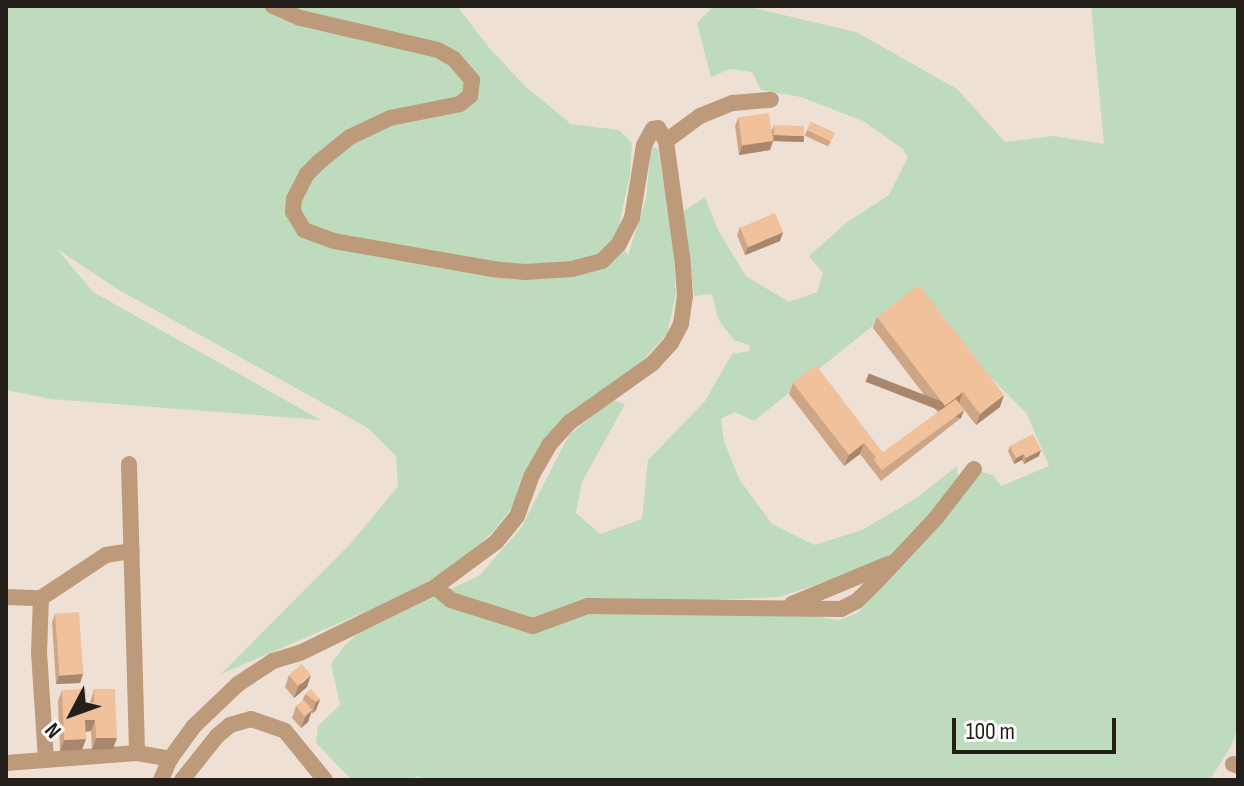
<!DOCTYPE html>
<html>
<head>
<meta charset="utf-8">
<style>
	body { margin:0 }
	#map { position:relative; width:1244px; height:786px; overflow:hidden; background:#eee0d5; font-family:"Sofia Sans Condensed",sans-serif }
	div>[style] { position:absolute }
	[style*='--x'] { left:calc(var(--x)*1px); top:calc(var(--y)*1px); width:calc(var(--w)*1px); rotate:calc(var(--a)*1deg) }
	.green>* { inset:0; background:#bedbbd }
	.minor>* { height:16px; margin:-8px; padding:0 8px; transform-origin:8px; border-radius:8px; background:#bd9b7a }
	.wall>* { inset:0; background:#cea685; transform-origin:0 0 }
	.shaded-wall>* { inset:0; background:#a8876c; transform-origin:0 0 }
	.building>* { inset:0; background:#f0c19b; transform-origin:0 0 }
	span { translate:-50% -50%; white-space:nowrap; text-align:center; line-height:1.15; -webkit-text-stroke:6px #fff; paint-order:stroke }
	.frame { position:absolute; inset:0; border:8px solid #241f1b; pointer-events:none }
	.north { position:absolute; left:32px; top:674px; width:80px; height:80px; -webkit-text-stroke:6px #fff; paint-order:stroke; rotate:229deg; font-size:22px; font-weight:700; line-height:32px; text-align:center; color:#241f1b }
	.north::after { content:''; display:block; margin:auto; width:28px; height:36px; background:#241f1b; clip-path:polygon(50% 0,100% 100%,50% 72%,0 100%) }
	.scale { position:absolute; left:952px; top:718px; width:164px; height:36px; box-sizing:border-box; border:4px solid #241f1b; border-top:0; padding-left:10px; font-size:24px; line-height:28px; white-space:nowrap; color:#241f1b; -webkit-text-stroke:6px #fff; paint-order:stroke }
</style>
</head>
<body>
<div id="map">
	<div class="green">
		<div style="clip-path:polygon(6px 6px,457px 6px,490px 49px,526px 87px,571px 124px,619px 130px,632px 143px,630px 174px,616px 239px,628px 255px,646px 199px,651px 146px,658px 149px,673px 242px,676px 294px,667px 334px,636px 368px,595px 396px,494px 531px,460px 561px,419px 587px,384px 604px,221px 674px,352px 542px,398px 486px,396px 456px,368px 428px,119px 290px,57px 249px,93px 292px,321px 420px,51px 399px,6px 390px)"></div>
		<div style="clip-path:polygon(evenodd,714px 6px,745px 6px,856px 32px,957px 89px,1005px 142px,1053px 136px,1104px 144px,1091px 6px,1238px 6px,1238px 727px,1231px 746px,1210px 780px,425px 780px,418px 776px,412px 780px,352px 780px,316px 743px,318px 726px,340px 705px,331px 664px,345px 645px,359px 633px,480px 575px,521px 528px,569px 435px,612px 400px,625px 404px,582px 482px,576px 513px,600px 534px,642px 519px,648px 460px,705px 401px,732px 354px,750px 351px,749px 345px,734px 340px,718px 319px,712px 294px,694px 296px,684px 211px,705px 197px,718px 230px,746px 276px,789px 302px,817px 292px,823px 273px,809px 256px,846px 223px,889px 195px,908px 157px,903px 149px,863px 121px,801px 97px,761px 90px,752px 72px,730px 69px,711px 77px,697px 23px,714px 6px,915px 292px,951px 338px,1027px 414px,1049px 466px,1001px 486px,993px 475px,981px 472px,858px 613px,839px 620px,711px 600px,780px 597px,877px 564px,897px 552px,958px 480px,957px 466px,918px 497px,862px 530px,815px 545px,772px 524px,739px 479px,724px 441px,721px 419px,735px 412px,754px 421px,915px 292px)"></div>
	</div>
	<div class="minor">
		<div style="--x:666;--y:141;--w:42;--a:-36.3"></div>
		<div style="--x:700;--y:116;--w:35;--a:-22"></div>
		<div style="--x:733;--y:103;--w:38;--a:-5"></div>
		<div style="--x:129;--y:464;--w:289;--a:88.4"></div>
		<div style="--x:435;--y:587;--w:21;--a:39"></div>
		<div style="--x:451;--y:600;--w:86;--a:17.6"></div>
		<div style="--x:533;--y:626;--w:59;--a:-20"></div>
		<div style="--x:588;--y:606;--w:253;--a:0.7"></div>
		<div style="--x:841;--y:609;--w:18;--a:-27"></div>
		<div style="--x:857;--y:601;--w:31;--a:-45"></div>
		<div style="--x:879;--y:579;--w:83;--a:-46.9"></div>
		<div style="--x:936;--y:518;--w:62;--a:-52.2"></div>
		<div style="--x:6;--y:597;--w:35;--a:2"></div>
		<div style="--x:41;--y:598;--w:78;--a:-33.5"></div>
		<div style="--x:106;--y:555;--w:26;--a:-9"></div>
		<div style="--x:41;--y:598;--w:54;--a:92.1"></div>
		<div style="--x:39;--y:652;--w:108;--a:86.3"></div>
		<div style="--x:792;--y:604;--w:104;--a:-22.6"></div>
		<div style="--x:6;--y:763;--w:131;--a:-4.4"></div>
		<div style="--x:137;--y:753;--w:34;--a:10"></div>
		<div style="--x:1233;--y:764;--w:5;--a:22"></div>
		<div style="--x:161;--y:780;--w:23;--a:-67"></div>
		<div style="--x:170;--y:759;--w:39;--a:-54"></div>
		<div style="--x:193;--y:727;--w:62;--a:-43.7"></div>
		<div style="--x:238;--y:684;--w:42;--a:-33.3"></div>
		<div style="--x:273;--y:661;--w:30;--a:-17"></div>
		<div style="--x:302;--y:652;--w:148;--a:-26"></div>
		<div style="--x:435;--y:587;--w:76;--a:-36.4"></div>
		<div style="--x:496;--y:542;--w:33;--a:-51"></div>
		<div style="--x:517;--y:516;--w:44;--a:-69.9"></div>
		<div style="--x:532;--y:475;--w:34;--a:-60"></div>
		<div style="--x:549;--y:445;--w:31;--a:-48"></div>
		<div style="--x:570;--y:422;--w:102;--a:-35.4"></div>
		<div style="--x:653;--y:363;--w:27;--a:-48"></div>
		<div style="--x:671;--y:343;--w:21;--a:-62"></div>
		<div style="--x:681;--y:324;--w:28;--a:-82"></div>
		<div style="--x:685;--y:296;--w:39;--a:-94"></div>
		<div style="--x:682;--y:257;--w:117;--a:-97.9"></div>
		<div style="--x:666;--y:141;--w:15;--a:-122"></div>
		<div style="--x:658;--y:128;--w:5;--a:169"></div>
		<div style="--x:653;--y:129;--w:18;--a:119"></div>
		<div style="--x:644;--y:145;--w:74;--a:99.3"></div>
		<div style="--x:632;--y:218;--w:29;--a:117"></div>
		<div style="--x:619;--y:244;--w:24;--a:135"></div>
		<div style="--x:602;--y:261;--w:31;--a:165"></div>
		<div style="--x:572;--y:269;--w:47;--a:176.3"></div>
		<div style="--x:525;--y:272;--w:32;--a:-175"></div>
		<div style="--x:493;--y:269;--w:161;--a:-170"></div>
		<div style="--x:334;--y:241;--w:32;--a:-160"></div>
		<div style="--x:304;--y:230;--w:21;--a:-121"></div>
		<div style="--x:293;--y:212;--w:13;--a:-86"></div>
		<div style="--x:294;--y:199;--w:28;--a:-63"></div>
		<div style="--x:307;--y:174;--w:17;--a:-45"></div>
		<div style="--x:319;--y:162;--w:40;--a:-39"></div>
		<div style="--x:350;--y:137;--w:44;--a:-25.4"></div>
		<div style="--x:390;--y:118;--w:71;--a:-11.3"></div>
		<div style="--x:460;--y:104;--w:13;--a:-39"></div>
		<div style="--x:470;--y:96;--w:16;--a:-83"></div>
		<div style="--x:472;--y:80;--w:28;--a:-131"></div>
		<div style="--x:454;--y:59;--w:18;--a:-151"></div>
		<div style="--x:438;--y:50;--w:142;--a:-166.9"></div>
		<div style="--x:300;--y:18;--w:30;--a:-156"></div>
		<div style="--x:182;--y:780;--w:56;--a:-51.5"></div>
		<div style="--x:217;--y:736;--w:17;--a:-40"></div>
		<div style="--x:230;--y:725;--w:22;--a:-16"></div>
		<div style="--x:251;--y:719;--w:36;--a:19"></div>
		<div style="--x:285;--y:731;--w:63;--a:50.8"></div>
	</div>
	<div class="wall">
		<div style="clip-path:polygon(738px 118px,772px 130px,774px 125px,802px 142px,773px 141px,770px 150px,739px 155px,735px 126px)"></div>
		<div style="left:811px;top:122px;width:26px;height:15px;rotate:25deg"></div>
		<div style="clip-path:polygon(740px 227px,783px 232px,780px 241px,745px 255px,737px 235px)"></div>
		<div style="clip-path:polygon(877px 317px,1000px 407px,976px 425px,959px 403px,964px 410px,961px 418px,881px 481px,860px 454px,844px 466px,789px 394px,793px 383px,883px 456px,938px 413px,873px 328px)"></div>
		<div style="clip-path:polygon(1010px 446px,1039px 456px,1024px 464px,1022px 460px,1014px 464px,1008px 451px)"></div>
		<div style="clip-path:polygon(55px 614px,83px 674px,80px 683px,56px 684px,52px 622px)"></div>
		<div style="clip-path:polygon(289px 675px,307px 687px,294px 698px,285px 687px)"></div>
		<div style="clip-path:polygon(94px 689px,113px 749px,92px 750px,91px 731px,86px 732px,82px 750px,60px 751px,58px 701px,62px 690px,86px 703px,90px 703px)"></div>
		<div style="clip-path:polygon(305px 694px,320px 699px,316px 710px,311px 713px,308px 722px,301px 728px,292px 718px,296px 706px,302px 702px)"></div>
	</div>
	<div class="shaded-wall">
		<div style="left:774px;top:135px;width:30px;height:6px;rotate:2deg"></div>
		<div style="clip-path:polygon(773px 141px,770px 150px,739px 155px,742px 146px)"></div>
		<div style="clip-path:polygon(783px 232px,780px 241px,745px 255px,748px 247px)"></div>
		<div style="clip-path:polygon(963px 392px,959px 403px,941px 417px,945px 406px)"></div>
		<div style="clip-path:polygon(1004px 395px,1000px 407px,976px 425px,980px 414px)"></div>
		<div style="left:964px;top:410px;width:9px;height:102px;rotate:111deg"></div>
		<div style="clip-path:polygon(864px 443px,860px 454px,844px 466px,849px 455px)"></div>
		<div style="clip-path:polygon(1041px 450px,1039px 456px,1024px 464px,1026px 458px)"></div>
		<div style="clip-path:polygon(1024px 454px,1022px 460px,1014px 464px,1016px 458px)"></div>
		<div style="clip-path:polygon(83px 674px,80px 683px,56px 684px,59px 676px)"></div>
		<div style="clip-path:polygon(311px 675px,307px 687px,294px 698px,298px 687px)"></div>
		<div style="clip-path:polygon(320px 699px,316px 710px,312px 714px,316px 702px)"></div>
		<div style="clip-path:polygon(312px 710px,308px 722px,301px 728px,305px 717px)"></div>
		<div style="clip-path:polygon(85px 720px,95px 720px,91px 731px,81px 732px)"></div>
		<div style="clip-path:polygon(96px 738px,117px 738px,113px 749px,92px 750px)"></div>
		<div style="clip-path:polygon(86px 739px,82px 750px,60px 751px,64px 740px)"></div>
	</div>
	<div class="building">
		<div style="left:769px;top:113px;width:28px;height:31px;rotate:82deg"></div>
		<div style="left:811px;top:122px;width:26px;height:9px;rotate:25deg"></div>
		<div style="left:774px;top:125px;width:30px;height:10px;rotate:2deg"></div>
		<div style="left:775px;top:213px;width:21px;height:38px;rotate:67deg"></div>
		<div style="clip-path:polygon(919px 285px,1004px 395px,980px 414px,963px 392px,945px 406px,877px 317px)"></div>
		<div style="clip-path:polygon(816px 365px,884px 454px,877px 459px,864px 443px,849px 455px,793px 383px)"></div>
		<div style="left:956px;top:399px;width:14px;height:102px;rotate:54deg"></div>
		<div style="clip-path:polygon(1033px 434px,1041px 450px,1026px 458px,1024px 454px,1016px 458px,1010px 446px)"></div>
		<div style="left:79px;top:612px;width:62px;height:24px;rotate:86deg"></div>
		<div style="left:302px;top:664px;width:14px;height:17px;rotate:51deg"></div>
		<div style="clip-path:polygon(86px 689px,86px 703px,94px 703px,94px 689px,115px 689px,117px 738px,96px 738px,95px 720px,85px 720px,86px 739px,64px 740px,62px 690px)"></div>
		<div style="clip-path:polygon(311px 689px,320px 699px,316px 702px,305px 694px)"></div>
		<div style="left:304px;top:700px;width:13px;height:10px;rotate:51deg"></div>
	</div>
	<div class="frame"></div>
	<div class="north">N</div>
	<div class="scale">100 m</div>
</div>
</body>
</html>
